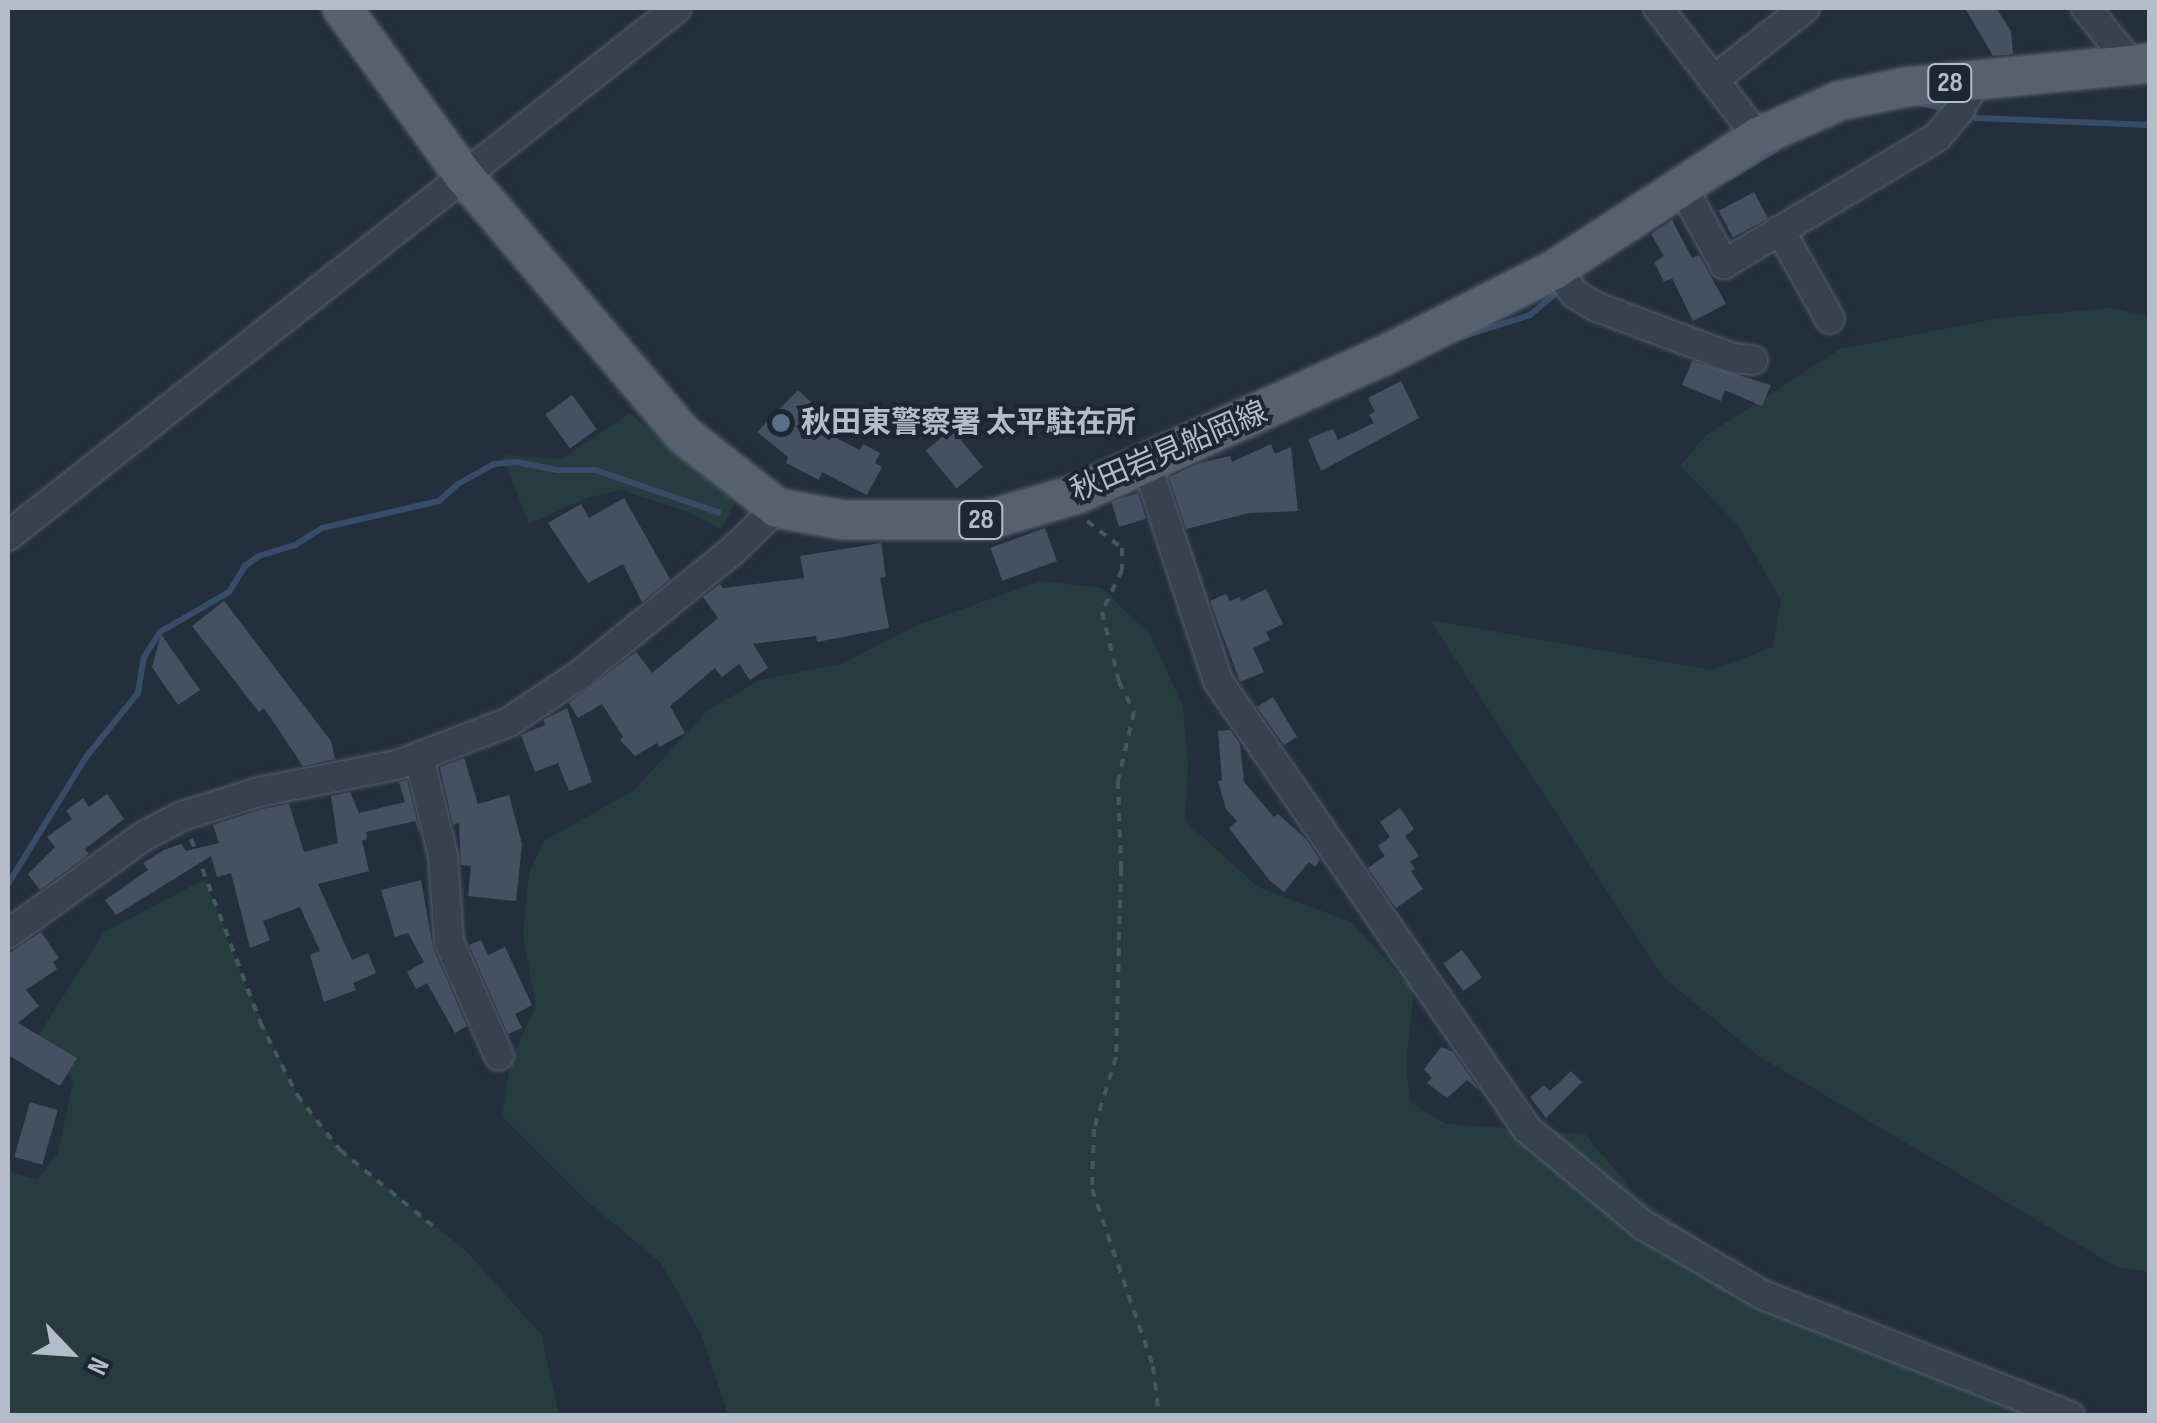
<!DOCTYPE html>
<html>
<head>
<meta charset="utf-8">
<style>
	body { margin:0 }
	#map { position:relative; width:2157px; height:1423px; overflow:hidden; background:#242f3e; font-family:"Sofia Sans Condensed","Noto Sans JP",sans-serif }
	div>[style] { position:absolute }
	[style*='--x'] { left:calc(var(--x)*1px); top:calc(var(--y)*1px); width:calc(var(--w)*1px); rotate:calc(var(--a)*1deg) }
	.green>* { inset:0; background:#263c3f }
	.stream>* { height:6px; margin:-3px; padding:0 3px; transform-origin:3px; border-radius:3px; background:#394c67 }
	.building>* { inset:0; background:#455162; transform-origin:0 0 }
	.path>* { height:4px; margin-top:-2px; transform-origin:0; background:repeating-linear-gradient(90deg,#44595c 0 8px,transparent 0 16px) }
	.roads { filter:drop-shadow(0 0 2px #565f6c) drop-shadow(0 0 2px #565f6c) }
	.minor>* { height:28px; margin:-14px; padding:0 14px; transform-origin:14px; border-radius:14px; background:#38414e }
	.major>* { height:38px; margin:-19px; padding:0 19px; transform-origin:19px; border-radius:19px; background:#56606e }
	.dots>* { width:28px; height:28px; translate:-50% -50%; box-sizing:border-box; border:5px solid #1d2633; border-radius:50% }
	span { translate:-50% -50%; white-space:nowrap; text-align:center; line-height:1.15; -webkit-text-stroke:8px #1d2633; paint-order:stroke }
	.shield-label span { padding:2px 8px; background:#1d2633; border:2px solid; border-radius:8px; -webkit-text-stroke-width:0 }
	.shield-label { font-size:28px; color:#b4bcc9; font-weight:700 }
	.poi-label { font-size:30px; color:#b4bcc9; font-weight:700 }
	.left { translate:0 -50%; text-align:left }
	.street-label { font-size:30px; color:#b4bcc9 }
	.frame { position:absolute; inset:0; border:10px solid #b4bcc9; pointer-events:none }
	.north { position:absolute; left:20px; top:1303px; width:100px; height:100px; -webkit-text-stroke:8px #1d2633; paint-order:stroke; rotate:115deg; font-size:28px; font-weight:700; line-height:40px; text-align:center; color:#b4bcc9 }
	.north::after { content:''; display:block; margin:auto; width:35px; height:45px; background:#b4bcc9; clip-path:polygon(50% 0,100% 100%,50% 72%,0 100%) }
</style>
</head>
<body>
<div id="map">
	<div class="green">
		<div style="clip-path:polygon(2111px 308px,2149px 316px,2149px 1272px,2115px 1266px,1760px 1057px,1663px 977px,1430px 620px,1712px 670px,1773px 647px,1781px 600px,1737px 524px,1680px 466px,1705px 436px,1840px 349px,2000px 318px)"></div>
		<div style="clip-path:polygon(630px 413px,735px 503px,721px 529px,686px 511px,620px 490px,587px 498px,529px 524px,502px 455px,562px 459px)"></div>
		<div style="clip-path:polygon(1040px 581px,1102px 588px,1151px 636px,1183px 707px,1188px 766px,1185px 821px,1258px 887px,1351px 922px,1414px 991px,1406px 1063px,1410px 1102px,1446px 1124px,1585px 1134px,1636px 1195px,1783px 1296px,1966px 1360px,2062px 1415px,728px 1415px,702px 1336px,661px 1263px,587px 1201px,502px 1116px,511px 1061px,536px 1006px,523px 935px,529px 873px,544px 841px,633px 791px,708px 710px,760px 680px,844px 663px,915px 626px)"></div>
		<div style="clip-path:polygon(205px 879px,244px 982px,297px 1095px,340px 1150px,466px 1251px,541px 1334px,559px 1415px,8px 1415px,8px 1171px,37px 1180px,58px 1153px,73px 1082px,38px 1036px,104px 932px)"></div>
	</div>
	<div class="stream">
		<div style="--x:1917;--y:102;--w:25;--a:14"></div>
		<div style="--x:1976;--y:118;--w:174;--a:2.3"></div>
		<div style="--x:1729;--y:178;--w:57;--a:-31.5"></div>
		<div style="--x:1454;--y:339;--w:80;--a:-17.5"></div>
		<div style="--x:1530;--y:315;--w:39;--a:-40"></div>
		<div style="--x:8;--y:884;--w:149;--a:-58.4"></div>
		<div style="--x:86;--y:757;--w:82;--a:-50.9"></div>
		<div style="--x:138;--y:693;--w:36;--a:-81"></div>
		<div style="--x:144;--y:657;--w:30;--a:-57"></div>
		<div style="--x:160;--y:632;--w:80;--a:-30.1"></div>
		<div style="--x:229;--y:592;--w:31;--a:-58"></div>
		<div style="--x:245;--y:566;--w:17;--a:-36"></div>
		<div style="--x:259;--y:556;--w:38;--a:-17"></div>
		<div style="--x:295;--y:545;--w:32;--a:-32"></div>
		<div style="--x:322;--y:528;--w:120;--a:-13"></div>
		<div style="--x:439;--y:501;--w:25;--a:-42"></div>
		<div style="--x:458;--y:484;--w:41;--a:-29.1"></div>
		<div style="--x:494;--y:464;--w:22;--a:-5"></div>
		<div style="--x:516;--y:462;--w:42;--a:11"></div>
		<div style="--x:557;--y:470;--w:38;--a:0"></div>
		<div style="--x:595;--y:470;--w:130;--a:18.9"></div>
	</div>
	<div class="building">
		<div style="clip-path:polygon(1965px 8px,1996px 8px,2011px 31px,2013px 54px,1993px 56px)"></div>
		<div style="left:1754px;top:192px;width:30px;height:40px;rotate:62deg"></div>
		<div style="clip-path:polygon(1672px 220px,1692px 258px,1699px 255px,1726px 304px,1693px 321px,1672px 278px,1664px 282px,1654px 262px,1664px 256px,1651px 234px)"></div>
		<div style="clip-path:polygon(1692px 361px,1771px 385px,1762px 406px,1725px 390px,1721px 401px,1682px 385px)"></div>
		<div style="clip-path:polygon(1401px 381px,1419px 418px,1321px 471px,1308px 439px,1333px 429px,1338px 440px,1374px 423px,1369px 415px,1375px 412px,1368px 398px)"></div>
		<div style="clip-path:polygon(798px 390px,811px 402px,801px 412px,805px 415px,800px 420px,860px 450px,863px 444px,880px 453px,875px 463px,882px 467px,867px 495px,822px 472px,819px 480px,786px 463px,788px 457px,757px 432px)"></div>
		<div style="left:572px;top:395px;width:42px;height:33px;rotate:54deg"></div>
		<div style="left:952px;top:429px;width:49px;height:34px;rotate:51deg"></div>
		<div style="clip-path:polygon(1271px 444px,1275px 454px,1291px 447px,1298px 511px,1249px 513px,1186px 529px,1169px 477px,1200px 463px,1230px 456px,1232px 462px)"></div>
		<div style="left:1138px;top:493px;width:27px;height:28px;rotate:73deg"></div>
		<div style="clip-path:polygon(624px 498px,670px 579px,642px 602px,623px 564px,588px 583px,548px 523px,581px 504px,589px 518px)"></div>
		<div style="left:1045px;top:528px;width:35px;height:58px;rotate:70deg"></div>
		<div style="clip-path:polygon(881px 543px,886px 577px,880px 578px,889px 628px,817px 642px,816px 636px,753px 644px,768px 668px,750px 680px,739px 664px,722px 677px,715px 668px,670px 706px,685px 733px,659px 747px,657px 743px,635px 756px,620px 740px,623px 737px,602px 704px,578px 718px,569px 703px,636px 652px,652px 673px,718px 618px,703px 597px,720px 584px,723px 588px,804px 578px,800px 556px)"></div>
		<div style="clip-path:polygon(1266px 589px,1283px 624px,1266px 632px,1270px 640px,1253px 648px,1264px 672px,1240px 682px,1210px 601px,1226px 594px,1230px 601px,1240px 597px,1241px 601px)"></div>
		<div style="clip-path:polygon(224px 601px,331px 741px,335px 759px,303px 766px,264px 708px,259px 712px,192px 626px)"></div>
		<div style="clip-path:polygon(161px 634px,200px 690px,178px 705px,152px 667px)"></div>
		<div style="clip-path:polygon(1273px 697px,1297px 737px,1284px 745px,1257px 707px)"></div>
		<div style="clip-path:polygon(567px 708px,592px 782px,569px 791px,558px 763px,535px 772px,521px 735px,545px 725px,543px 720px)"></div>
		<div style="clip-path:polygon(1230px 730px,1240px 744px,1244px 782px,1274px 817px,1278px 814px,1306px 839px,1320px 860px,1315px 867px,1309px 862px,1284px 892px,1270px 881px,1229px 828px,1237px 821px,1226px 809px,1218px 781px,1222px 780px,1218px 731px)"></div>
		<div style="clip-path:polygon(464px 758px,478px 804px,509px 795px,522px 844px,516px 901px,468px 896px,471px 866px,461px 865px,459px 823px,453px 825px,440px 767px)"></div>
		<div style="clip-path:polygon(407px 780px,420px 834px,415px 821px,366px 832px,367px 839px,362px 841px,369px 871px,318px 884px,352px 960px,368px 953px,376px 973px,353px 983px,356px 990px,324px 1002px,310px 955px,320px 951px,300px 907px,263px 921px,270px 940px,250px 948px,231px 873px,217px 877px,211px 856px,116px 915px,105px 900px,148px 870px,143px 863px,164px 850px,181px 844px,186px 851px,219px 843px,213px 825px,263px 809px,289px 804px,304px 852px,338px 843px,331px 796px,350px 792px,359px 813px,405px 802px,399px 782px)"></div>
		<div style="clip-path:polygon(107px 794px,124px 819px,85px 849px,89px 854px,40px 890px,28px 874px,55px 847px,47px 837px,72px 819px,66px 811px,83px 798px,89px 807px)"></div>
		<div style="clip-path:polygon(1400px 808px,1414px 829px,1405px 836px,1419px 856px,1410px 862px,1415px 869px,1411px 871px,1423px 889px,1396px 908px,1368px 868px,1385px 856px,1378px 846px,1390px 837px,1380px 822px)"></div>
		<div style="clip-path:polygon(421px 880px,433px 948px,467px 1026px,455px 1033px,427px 983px,416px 989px,407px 972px,424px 962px,408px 933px,395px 937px,381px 890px)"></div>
		<div style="clip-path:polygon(41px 932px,59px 958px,53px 962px,57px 969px,26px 990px,39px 1006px,18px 1023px,77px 1058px,60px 1086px,8px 1055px,8px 954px)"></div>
		<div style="clip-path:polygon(481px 940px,488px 955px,505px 947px,532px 1005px,515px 1014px,522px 1028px,508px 1034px,469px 945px)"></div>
		<div style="left:1462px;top:950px;width:34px;height:23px;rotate:54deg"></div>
		<div style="clip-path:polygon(1441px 1047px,1453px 1052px,1479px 1090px,1467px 1080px,1447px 1098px,1427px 1083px,1432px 1078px,1424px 1069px)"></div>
		<div style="clip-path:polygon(1571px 1071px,1582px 1082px,1546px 1118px,1530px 1097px,1544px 1085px,1550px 1091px)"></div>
		<div style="left:30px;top:1102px;width:29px;height:57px;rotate:16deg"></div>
	</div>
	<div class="path">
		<div style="--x:1087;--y:521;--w:44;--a:37.6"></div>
		<div style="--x:1122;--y:548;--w:22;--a:90"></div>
		<div style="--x:1122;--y:570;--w:47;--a:115.5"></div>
		<div style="--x:1102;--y:612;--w:72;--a:76.3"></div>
		<div style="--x:1119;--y:682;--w:34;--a:63"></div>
		<div style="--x:1134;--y:712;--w:71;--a:103.1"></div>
		<div style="--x:1118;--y:781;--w:87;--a:88"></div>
		<div style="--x:1121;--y:868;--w:189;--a:91.5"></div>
		<div style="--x:1116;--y:1057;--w:75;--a:107"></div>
		<div style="--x:1094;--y:1129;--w:60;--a:91.9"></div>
		<div style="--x:1092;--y:1189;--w:187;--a:71"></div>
		<div style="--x:1153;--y:1366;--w:50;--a:83.2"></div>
		<div style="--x:191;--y:839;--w:196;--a:69.3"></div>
		<div style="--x:260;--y:1022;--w:82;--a:63.1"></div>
		<div style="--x:297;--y:1095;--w:70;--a:52"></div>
		<div style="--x:340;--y:1150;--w:120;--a:39.3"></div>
	</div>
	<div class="roads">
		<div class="minor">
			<div style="--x:1658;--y:8;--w:163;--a:52.2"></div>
			<div style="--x:2086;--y:8;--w:73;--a:51.1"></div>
			<div style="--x:1715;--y:79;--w:115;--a:-38.3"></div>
			<div style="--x:1682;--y:186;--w:89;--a:61.7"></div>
			<div style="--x:1724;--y:264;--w:248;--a:-30.8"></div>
			<div style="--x:1937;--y:137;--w:34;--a:-50"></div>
			<div style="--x:1959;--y:111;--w:35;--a:-61"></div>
			<div style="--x:1780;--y:230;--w:102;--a:60.7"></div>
			<div style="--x:1556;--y:269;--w:31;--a:53"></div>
			<div style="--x:1575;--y:294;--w:26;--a:31"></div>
			<div style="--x:1597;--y:307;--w:145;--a:20.6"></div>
			<div style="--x:1733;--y:358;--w:20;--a:6"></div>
			<div style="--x:1146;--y:462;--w:231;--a:71.8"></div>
			<div style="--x:1218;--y:681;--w:544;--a:55.4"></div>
			<div style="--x:1527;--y:1129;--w:151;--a:39.6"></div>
			<div style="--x:1643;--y:1225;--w:139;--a:30.3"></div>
			<div style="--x:1763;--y:1295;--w:330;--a:21.5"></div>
			<div style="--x:8;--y:536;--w:852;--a:-38.28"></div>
			<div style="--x:419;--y:757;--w:102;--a:76.4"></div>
			<div style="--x:443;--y:856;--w:86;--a:86"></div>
			<div style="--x:449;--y:942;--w:124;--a:66.3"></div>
			<div style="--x:8;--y:934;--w:168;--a:-35.8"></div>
			<div style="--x:144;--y:836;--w:43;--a:-27.8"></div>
			<div style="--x:182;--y:816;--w:81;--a:-17.3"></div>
			<div style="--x:259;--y:792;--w:141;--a:-11.1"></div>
			<div style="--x:397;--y:765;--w:120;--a:-21"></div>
			<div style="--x:509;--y:722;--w:83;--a:-33.7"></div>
			<div style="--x:578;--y:676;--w:197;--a:-39"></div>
			<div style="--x:731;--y:552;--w:64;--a:-43.7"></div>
		</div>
		<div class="major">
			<div style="--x:342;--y:8;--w:209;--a:54"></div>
			<div style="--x:465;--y:177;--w:338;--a:49.7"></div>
			<div style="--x:684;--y:435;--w:118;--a:38.1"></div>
			<div style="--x:777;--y:508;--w:67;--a:10.3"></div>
			<div style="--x:843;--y:520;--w:145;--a:0"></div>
			<div style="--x:988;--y:520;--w:93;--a:-16.3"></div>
			<div style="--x:1077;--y:494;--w:333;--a:-24.3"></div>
			<div style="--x:1381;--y:357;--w:194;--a:-26.7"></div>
			<div style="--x:1554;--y:270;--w:244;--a:-33.1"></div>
			<div style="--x:1758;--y:137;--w:89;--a:-24"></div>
			<div style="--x:1839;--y:101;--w:68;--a:-11.8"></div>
			<div style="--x:1906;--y:87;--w:245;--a:-5.6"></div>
		</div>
	</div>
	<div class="dots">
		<div style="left:781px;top:423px;background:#5c6f8a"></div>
	</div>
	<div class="shield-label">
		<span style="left:1950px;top:83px">28</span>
		<span style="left:981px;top:520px">28</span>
	</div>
	<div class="poi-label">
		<span class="left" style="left:801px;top:423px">秋田東警察署 太平駐在所</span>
	</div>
	<div class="street-label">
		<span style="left:1169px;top:452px;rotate:-23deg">秋田岩見船岡線</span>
	</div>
	<div class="frame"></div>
	<div class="north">N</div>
</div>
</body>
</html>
